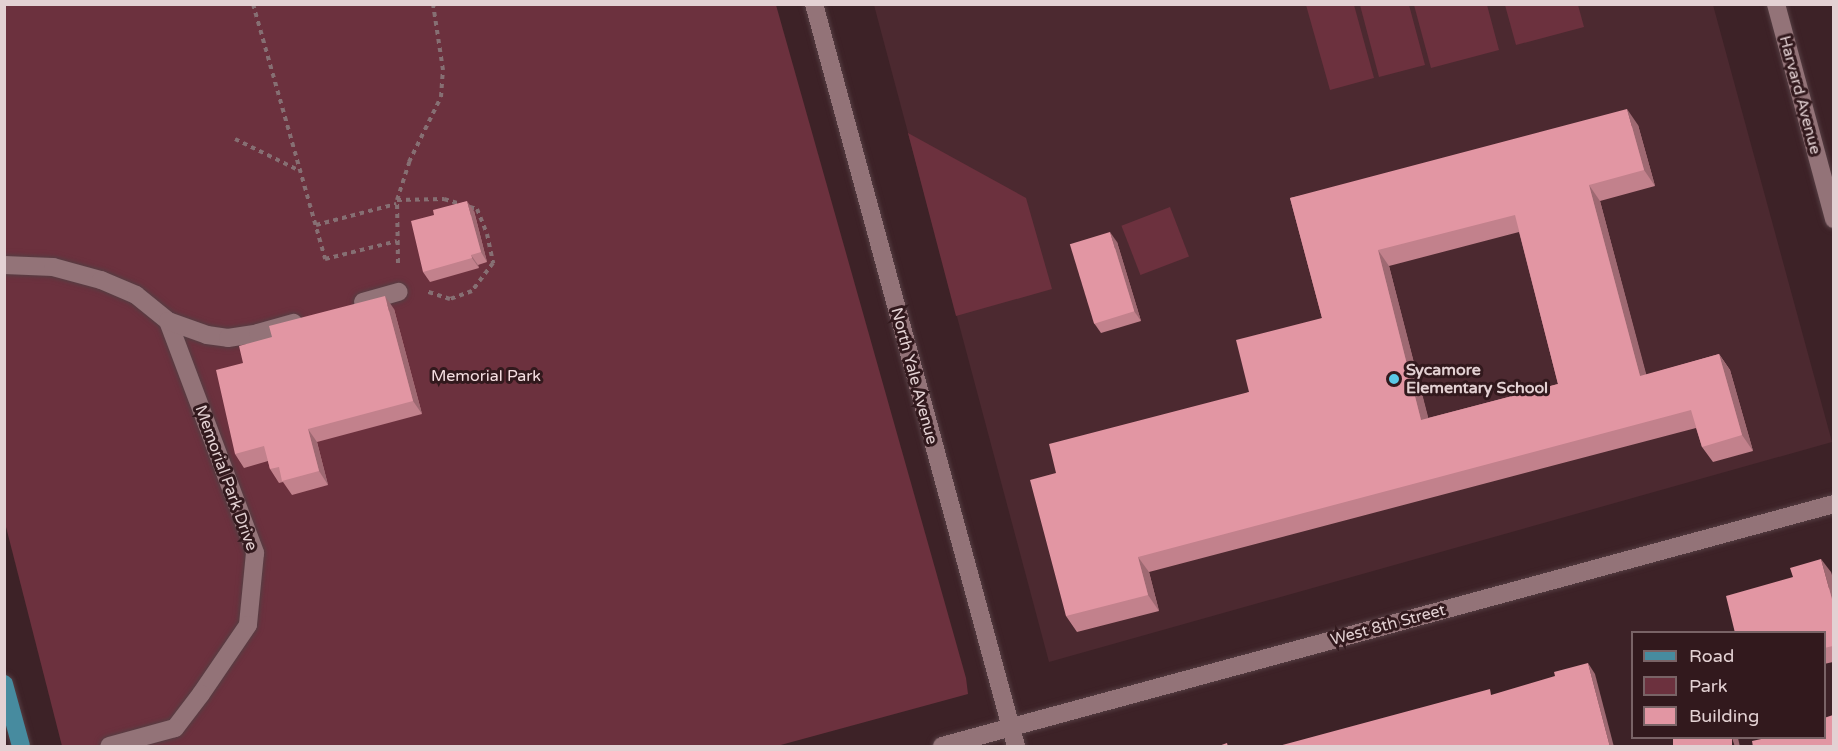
<!DOCTYPE html>
<html>
<head>
<meta charset="utf-8">
<style>
	body { margin:0 }
	#map { position:relative; width:1838px; height:751px; overflow:hidden; background:#3d2227; font-family:"Varela Round",sans-serif }
	div>[style] { position:absolute }
	[style*='--x'] { left:calc(var(--x)*1px); top:calc(var(--y)*1px); width:calc(var(--w)*1px); rotate:calc(var(--a)*1deg) }
	.built>* { inset:0; background:#4c2930 }
	.green>* { inset:0; background:#6c313e; transform-origin:0 0 }
	.path>* { height:4px; margin-top:-2px; transform-origin:0; background:repeating-linear-gradient(90deg,#866f73 0 4.5px,transparent 0 9px) }
	.roads { filter:drop-shadow(0 0 2px #553e43) drop-shadow(0 0 2px #553e43) }
	.street>* { height:18px; margin:-9px; padding:0 9px; transform-origin:9px; border-radius:9px; background:#937378 }
	.primary>* { height:18px; margin:-9px; padding:0 9px; transform-origin:9px; border-radius:9px; background:#478b9f }
	.wall>* { inset:0; background:#c2818c }
	.shaded-wall>* { inset:0; background:#9e6972 }
	.building>* { inset:0; background:#e296a3; transform-origin:0 0 }
	.dots>* { width:16px; height:16px; translate:-50% -50%; box-sizing:border-box; border:3px solid #32191d; border-radius:50% }
	span { translate:-50% -50%; white-space:nowrap; text-align:center; line-height:1.15; -webkit-text-stroke:6px #32191d; paint-order:stroke }
	.street-label { font-size:16px; color:#e3d1d3 }
	.poi-label { font-size:16px; color:#e3d1d3; font-weight:700 }
	.left { translate:0 -50%; text-align:left }
	.park-label { font-size:16px; color:#f4dee1 }
	.frame { position:absolute; inset:0; border:6px solid #e3d1d3; pointer-events:none }
	.legend { position:absolute; left:1631px; top:631px; width:195px; height:108px; box-sizing:border-box; background:#32191d; border:2px solid #796366; margin:0; padding:8px 10px; list-style:none; font-size:18px; color:#e3d1d3 }
	.legend li { display:flex; align-items:center; gap:12px; height:30px }
	.legend b { width:30px; border:2px solid #796366 }
</style>
</head>
<body>
<div id="map">
	<div class="built">
		<div style="clip-path:polygon(874px 5px,1713px 5px,1832px 442px,1049px 662px)"></div>
	</div>
	<div class="green">
		<div style="clip-path:polygon(4px 5px,776px 5px,966px 678px,968px 694px,777px 746px,62px 746px,5px 523px)"></div>
		<div style="clip-path:polygon(1306px 5px,1354px 5px,1374px 78px,1330px 90px)"></div>
		<div style="clip-path:polygon(1360px 5px,1409px 5px,1425px 65px,1379px 77px)"></div>
		<div style="clip-path:polygon(1414px 5px,1487px 5px,1499px 50px,1431px 68px)"></div>
		<div style="clip-path:polygon(1505px 5px,1578px 5px,1584px 27px,1516px 45px)"></div>
		<div style="clip-path:polygon(908px 133px,1026px 198px,1052px 289px,956px 316px)"></div>
		<div style="left:1170px;top:207px;width:53px;height:52px;rotate:69deg"></div>
	</div>
	<div class="path">
		<div style="--x:253;--y:4;--w:265;--a:74.2"></div>
		<div style="--x:325;--y:259;--w:74;--a:-14"></div>
		<div style="--x:235;--y:139;--w:72;--a:26.2"></div>
		<div style="--x:397;--y:200;--w:47;--a:-1.2"></div>
		<div style="--x:444;--y:199;--w:34;--a:17"></div>
		<div style="--x:477;--y:209;--w:27;--a:68"></div>
		<div style="--x:487;--y:234;--w:30;--a:78"></div>
		<div style="--x:493;--y:263;--w:35;--a:127"></div>
		<div style="--x:472;--y:291;--w:23;--a:160"></div>
		<div style="--x:450;--y:299;--w:25;--a:-162"></div>
		<div style="--x:316;--y:225;--w:83;--a:-14.7"></div>
		<div style="--x:398;--y:263;--w:63;--a:-90.9"></div>
		<div style="--x:397;--y:200;--w:40;--a:-72"></div>
		<div style="--x:409;--y:162;--w:72;--a:-63.8"></div>
		<div style="--x:441;--y:97;--w:27;--a:-86"></div>
		<div style="--x:443;--y:70;--w:67;--a:-98.6"></div>
	</div>
	<div class="roads">
		<div class="street">
			<div style="--x:814;--y:4;--w:769;--a:74.77"></div>
			<div style="--x:1776;--y:4;--w:223;--a:74.9"></div>
			<div style="--x:4;--y:265;--w:49;--a:2.3"></div>
			<div style="--x:53;--y:267;--w:50;--a:15.2"></div>
			<div style="--x:101;--y:280;--w:38;--a:23"></div>
			<div style="--x:136;--y:295;--w:41;--a:39.1"></div>
			<div style="--x:168;--y:321;--w:248;--a:69.4"></div>
			<div style="--x:255;--y:553;--w:72;--a:95.6"></div>
			<div style="--x:248;--y:625;--w:83;--a:124.3"></div>
			<div style="--x:201;--y:694;--w:43;--a:127.4"></div>
			<div style="--x:175;--y:728;--w:68;--a:164.7"></div>
			<div style="--x:363;--y:302;--w:37;--a:-16"></div>
			<div style="--x:168;--y:321;--w:41;--a:19.7"></div>
			<div style="--x:207;--y:335;--w:21;--a:8"></div>
			<div style="--x:228;--y:338;--w:30;--a:-9"></div>
			<div style="--x:258;--y:333;--w:37;--a:-16"></div>
			<div style="--x:942;--y:746;--w:924;--a:-15.18"></div>
		</div>
		<div class="primary">
			<div style="--x:4;--y:684;--w:64;--a:74.7"></div>
		</div>
	</div>
	<div class="wall">
		<div style="clip-path:polygon(evenodd,1638px 125px,1655px 186px,1600px 201px,1646px 375px,1719px 354px,1730px 370px,1753px 451px,1713px 462px,1702px 447px,1696px 428px,1149px 572px,1159px 611px,1077px 632px,1066px 616px,1056px 473px,1249px 392px,1322px 318px,1290px 198px,1638px 125px,1519px 232px,1558px 384px,1428px 418px,1389px 266px,1519px 232px)"></div>
		<div style="clip-path:polygon(474px 211px,487px 262px,478px 265px,479px 268px,430px 282px,423px 272px)"></div>
		<div style="clip-path:polygon(1117px 242px,1141px 321px,1101px 333px,1094px 323px)"></div>
		<div style="clip-path:polygon(394px 309px,422px 414px,317px 442px,328px 485px,292px 495px,283px 482px,279px 483px,270px 469px,268px 461px,244px 468px,235px 454px,243px 363px)"></div>
		<div style="clip-path:polygon(1831px 572px,1833px 582px,1833px 662px,1824px 664px,1824px 633px)"></div>
	</div>
	<div class="shaded-wall">
		<div style="clip-path:polygon(1627px 109px,1638px 125px,1655px 186px,1644px 170px)"></div>
		<div style="clip-path:polygon(1589px 185px,1600px 201px,1651px 392px,1640px 376px)"></div>
		<div style="clip-path:polygon(467px 201px,474px 211px,487px 262px,481px 252px)"></div>
		<div style="clip-path:polygon(1110px 232px,1117px 242px,1141px 321px,1134px 311px)"></div>
		<div style="clip-path:polygon(1378px 250px,1389px 266px,1433px 436px,1421px 420px)"></div>
		<div style="clip-path:polygon(471px 255px,478px 265px,479px 268px,472px 258px)"></div>
		<div style="clip-path:polygon(385px 296px,394px 309px,422px 414px,413px 401px)"></div>
		<div style="clip-path:polygon(1719px 354px,1730px 370px,1753px 451px,1742px 435px)"></div>
		<div style="clip-path:polygon(308px 429px,317px 442px,328px 485px,319px 471px)"></div>
		<div style="clip-path:polygon(1138px 557px,1149px 572px,1159px 611px,1148px 595px)"></div>
		<div style="clip-path:polygon(1821px 559px,1831px 572px,1833px 582px,1833px 603px)"></div>
		<div style="clip-path:polygon(1588px 663px,1595px 674px,1614px 747px,1610px 747px)"></div>
		<div style="clip-path:polygon(1732px 738px,1738px 738px,1740px 747px,1735px 747px)"></div>
	</div>
	<div class="building">
		<div style="clip-path:polygon(evenodd,1627px 109px,1644px 170px,1589px 185px,1640px 376px,1719px 354px,1742px 435px,1702px 447px,1691px 410px,1138px 557px,1148px 595px,1066px 616px,1030px 480px,1056px 473px,1049px 444px,1249px 392px,1236px 340px,1322px 318px,1290px 198px,1627px 109px,1515px 215px,1558px 384px,1421px 420px,1378px 250px,1515px 215px)"></div>
		<div style="clip-path:polygon(467px 201px,481px 252px,471px 255px,472px 258px,423px 272px,411px 221px,434px 215px,433px 210px)"></div>
		<div style="left:1110px;top:232px;width:83px;height:42px;rotate:73deg"></div>
		<div style="clip-path:polygon(385px 296px,413px 401px,308px 429px,319px 471px,282px 481px,279px 467px,270px 469px,264px 446px,235px 454px,216px 370px,243px 363px,239px 346px,272px 337px,269px 326px)"></div>
		<div style="clip-path:polygon(1821px 559px,1833px 603px,1833px 646px,1824px 648px,1824px 633px,1735px 633px,1726px 596px,1793px 577px,1790px 568px)"></div>
		<div style="clip-path:polygon(1588px 663px,1610px 747px,1275px 747px,1490px 689px,1491px 695px,1555px 676px,1554px 672px)"></div>
		<div style="clip-path:polygon(1833px 715px,1833px 747px,1753px 747px,1752px 741px,1766px 738px,1824px 738px,1824px 718px)"></div>
		<div style="left:1673px;top:738px;width:59px;height:9px"></div>
		<div style="clip-path:polygon(1227px 743px,1228px 747px,1216px 747px)"></div>
	</div>
	<div class="dots">
		<div style="left:1394px;top:379px;background:#5ac8e6"></div>
	</div>
	<div class="street-label">
		<span style="left:1800px;top:95px;rotate:75deg">Harvard Avenue</span>
		<span style="left:914px;top:376px;rotate:75deg">North Yale Avenue</span>
		<span style="left:226px;top:478px;rotate:70deg">Memorial Park Drive</span>
		<span style="left:1388px;top:625px;rotate:-15deg">West 8th Street</span>
	</div>
	<div class="poi-label">
		<span class="left" style="left:1406px;top:379px">Sycamore<br>Elementary School</span>
	</div>
	<div class="park-label">
		<span style="left:486px;top:376px">Memorial Park</span>
	</div>
	<div class="frame"></div>
	<ul class="legend">
	<li><b style="height:8px;background:#478b9f"></b>Road</li>
	<li><b style="height:16px;background:#6c313e"></b>Park</li>
	<li><b style="height:16px;background:#e296a3"></b>Building</li>
	</ul>
</div>
</body>
</html>
